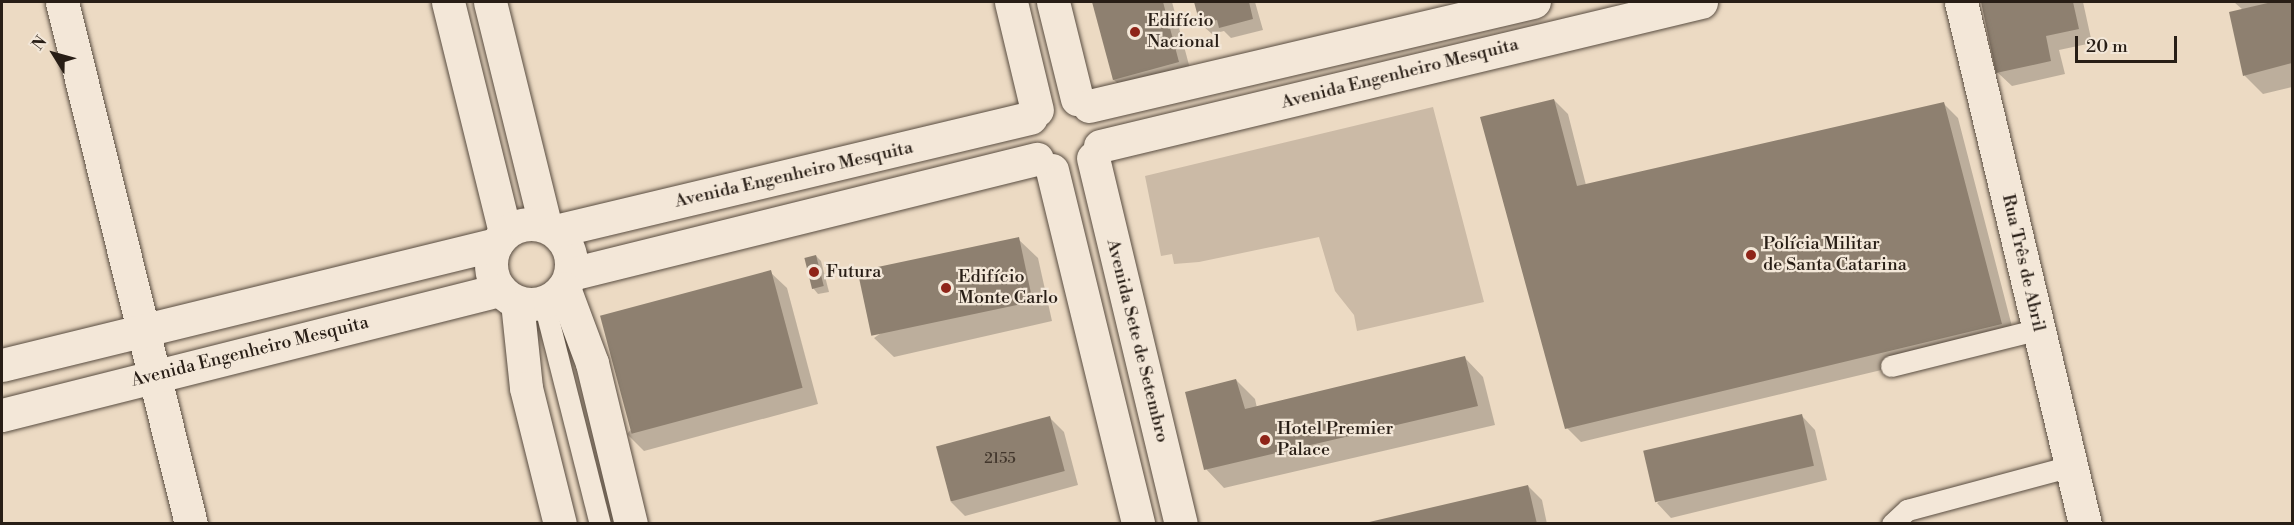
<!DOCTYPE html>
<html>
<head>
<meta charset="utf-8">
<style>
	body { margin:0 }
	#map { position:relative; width:2294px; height:525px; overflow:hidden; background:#ecdac3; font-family:"Libre Bodoni",serif }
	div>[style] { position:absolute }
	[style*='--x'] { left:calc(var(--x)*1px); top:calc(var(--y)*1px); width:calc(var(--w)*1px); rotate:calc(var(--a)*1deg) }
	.green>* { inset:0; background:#cbbaa6 }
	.shadow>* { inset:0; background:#0003 }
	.building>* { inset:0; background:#8e8070; transform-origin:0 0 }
	.roads { filter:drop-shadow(0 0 2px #594d41) drop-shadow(0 0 2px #594d41) }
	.lane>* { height:21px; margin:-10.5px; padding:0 10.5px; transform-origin:10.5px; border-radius:10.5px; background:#f3e7d8 }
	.street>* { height:33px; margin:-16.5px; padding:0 16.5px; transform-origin:16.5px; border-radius:16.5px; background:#f3e7d8 }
	.secondary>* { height:33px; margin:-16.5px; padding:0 16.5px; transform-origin:16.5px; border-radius:16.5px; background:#f3e7d8 }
	.secondary>.ring { margin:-16.5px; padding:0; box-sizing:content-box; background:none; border:33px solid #f3e7d8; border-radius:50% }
	.dots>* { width:16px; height:16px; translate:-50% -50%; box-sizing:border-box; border:3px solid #f3e7d8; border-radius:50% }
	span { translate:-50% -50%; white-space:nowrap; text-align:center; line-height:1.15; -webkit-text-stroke:4.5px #f3e7d8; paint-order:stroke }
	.number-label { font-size:15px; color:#42362c }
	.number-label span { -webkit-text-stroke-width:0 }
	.poi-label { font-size:18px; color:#281e16 }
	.left { translate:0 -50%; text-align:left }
	.street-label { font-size:18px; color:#281e16 }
	.frame { position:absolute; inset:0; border:3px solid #281e16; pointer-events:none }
	.north { position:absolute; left:24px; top:24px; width:60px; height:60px; -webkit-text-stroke:4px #f3e7d8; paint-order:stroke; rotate:307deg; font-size:16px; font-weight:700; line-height:24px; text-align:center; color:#281e16 }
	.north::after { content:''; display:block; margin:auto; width:21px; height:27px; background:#281e16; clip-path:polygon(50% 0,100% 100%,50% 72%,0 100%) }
	.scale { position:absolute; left:2075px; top:36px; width:102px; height:27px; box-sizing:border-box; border:3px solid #281e16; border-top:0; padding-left:8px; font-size:18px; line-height:21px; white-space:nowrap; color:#281e16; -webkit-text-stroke:4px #f3e7d8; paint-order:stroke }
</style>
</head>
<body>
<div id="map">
	<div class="green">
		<div style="clip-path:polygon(1433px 107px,1484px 302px,1357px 331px,1354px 315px,1335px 291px,1319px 237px,1199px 262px,1174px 264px,1172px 254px,1161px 256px,1145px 176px)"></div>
	</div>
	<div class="shadow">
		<div style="clip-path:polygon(1093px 2px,1172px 2px,1192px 76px,1129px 94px,1114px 80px)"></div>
		<div style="clip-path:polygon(1195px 2px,1255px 2px,1263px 30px,1231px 38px,1224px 31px,1212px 34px,1201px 24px)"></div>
		<div style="clip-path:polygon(1983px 2px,2083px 2px,2092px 43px,2059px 50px,2065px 74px,2012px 86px,1997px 72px)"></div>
		<div style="clip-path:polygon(2234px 2px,2292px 2px,2292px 87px,2263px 94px,2245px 76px,2243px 10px)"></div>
		<div style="clip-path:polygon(1554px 100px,1568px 114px,1586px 185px,1944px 104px,1958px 118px,2015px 338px,1581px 442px,1567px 428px)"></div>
		<div style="clip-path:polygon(1018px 239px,1038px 258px,1052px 321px,894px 357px,874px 338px)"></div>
		<div style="clip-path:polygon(816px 256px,821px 261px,829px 292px,818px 294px,813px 288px)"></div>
		<div style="clip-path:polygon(770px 272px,787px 288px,818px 404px,644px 451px,627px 434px)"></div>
		<div style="clip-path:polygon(1465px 358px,1483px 377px,1495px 425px,1224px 488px,1206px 469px,1236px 380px,1255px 399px,1257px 408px)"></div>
		<div style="clip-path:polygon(1801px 415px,1815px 430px,1827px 480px,1671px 518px,1657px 503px)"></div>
		<div style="clip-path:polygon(1050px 418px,1064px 432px,1078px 485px,965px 516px,951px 502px)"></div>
		<div style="clip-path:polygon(1528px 486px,1542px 500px,1547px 524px,1371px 524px)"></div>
	</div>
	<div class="building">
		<div style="clip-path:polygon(1092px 2px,1163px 2px,1179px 62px,1113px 80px)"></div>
		<div style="clip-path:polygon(1194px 2px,1249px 2px,1253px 19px,1219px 28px,1217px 20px,1200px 24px)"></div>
		<div style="clip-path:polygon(1981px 2px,2073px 2px,2079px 29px,2046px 36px,2051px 61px,1996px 73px)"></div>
		<div style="clip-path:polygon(2272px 2px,2292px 2px,2292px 63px,2243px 76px,2229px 12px)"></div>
		<div style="clip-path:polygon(1554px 99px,1577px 186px,1944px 102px,2002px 324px,1565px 429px,1480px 117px)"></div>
		<div style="left:1019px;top:237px;width:66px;height:165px;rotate:78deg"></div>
		<div style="left:816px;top:255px;width:32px;height:12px;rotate:76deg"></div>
		<div style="left:771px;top:270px;width:122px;height:177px;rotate:75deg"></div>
		<div style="clip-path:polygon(1465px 356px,1478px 406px,1204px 470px,1185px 392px,1236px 379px,1245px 409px)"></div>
		<div style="left:1802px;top:414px;width:53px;height:163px;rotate:77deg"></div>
		<div style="left:1050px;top:416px;width:57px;height:118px;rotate:75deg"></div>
		<div style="clip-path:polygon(1528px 485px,1537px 524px,1365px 524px,1365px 523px)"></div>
	</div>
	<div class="roads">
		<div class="lane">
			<div style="--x:544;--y:303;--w:228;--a:75.8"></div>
			<div style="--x:1891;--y:366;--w:153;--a:-14"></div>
			<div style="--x:1892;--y:524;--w:21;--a:-43"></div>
			<div style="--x:1907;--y:510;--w:170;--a:-15"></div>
		</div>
		<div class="street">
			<div style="--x:62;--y:2;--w:538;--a:76.12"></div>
			<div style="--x:1961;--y:2;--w:537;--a:76.64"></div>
		</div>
		<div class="secondary">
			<div style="--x:448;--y:2;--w:238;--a:76.1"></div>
			<div style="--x:490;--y:2;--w:230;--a:76.1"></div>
			<div style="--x:1011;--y:2;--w:111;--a:76.5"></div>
			<div style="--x:1053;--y:2;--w:100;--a:76.1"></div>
			<div style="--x:1089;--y:106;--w:457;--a:-13.2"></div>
			<div style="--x:1100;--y:146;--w:618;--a:-13.47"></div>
			<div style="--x:1093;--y:158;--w:376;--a:76.5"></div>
			<div style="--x:1052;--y:170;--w:364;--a:76.3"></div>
			<div class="ring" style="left:491px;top:224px;width:47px;height:47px"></div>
			<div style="--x:555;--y:231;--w:489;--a:-13.4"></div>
			<div style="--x:571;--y:274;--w:480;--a:-13.9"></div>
			<div style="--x:564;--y:288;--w:80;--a:69.5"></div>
			<div style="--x:592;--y:363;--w:166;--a:76.4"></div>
			<div style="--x:517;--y:302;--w:86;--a:84"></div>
			<div style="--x:526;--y:388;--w:140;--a:76"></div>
			<div style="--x:2;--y:365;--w:509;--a:-13.76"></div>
			<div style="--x:2;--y:415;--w:512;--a:-14.12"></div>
		</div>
	</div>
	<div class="dots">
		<div style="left:1135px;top:32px;background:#8f2418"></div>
		<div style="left:1751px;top:255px;background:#8f2418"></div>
		<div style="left:814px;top:272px;background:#8f2418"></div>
		<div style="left:946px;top:288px;background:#8f2418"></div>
		<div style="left:1265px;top:440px;background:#8f2418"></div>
	</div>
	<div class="number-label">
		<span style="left:1000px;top:459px">2155</span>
	</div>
	<div class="poi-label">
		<span class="left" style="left:1147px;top:32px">Edifício<br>Nacional</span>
		<span class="left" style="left:1763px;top:255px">Polícia Militar<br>de Santa Catarina</span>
		<span class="left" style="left:826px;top:272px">Futura</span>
		<span class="left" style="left:958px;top:288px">Edifício<br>Monte Carlo</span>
		<span class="left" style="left:1277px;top:440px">Hotel Premier<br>Palace</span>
	</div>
	<div class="street-label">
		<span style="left:1400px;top:74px;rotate:-14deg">Avenida Engenheiro Mesquita</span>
		<span style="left:794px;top:175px;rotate:-13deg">Avenida Engenheiro Mesquita</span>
		<span style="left:2023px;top:263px;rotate:77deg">Rua Três de Abril</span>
		<span style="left:1137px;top:341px;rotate:76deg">Avenida Sete de Setembro</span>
		<span style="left:250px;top:352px;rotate:-14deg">Avenida Engenheiro Mesquita</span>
	</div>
	<div class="frame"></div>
	<div class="north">N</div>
	<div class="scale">20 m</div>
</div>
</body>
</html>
